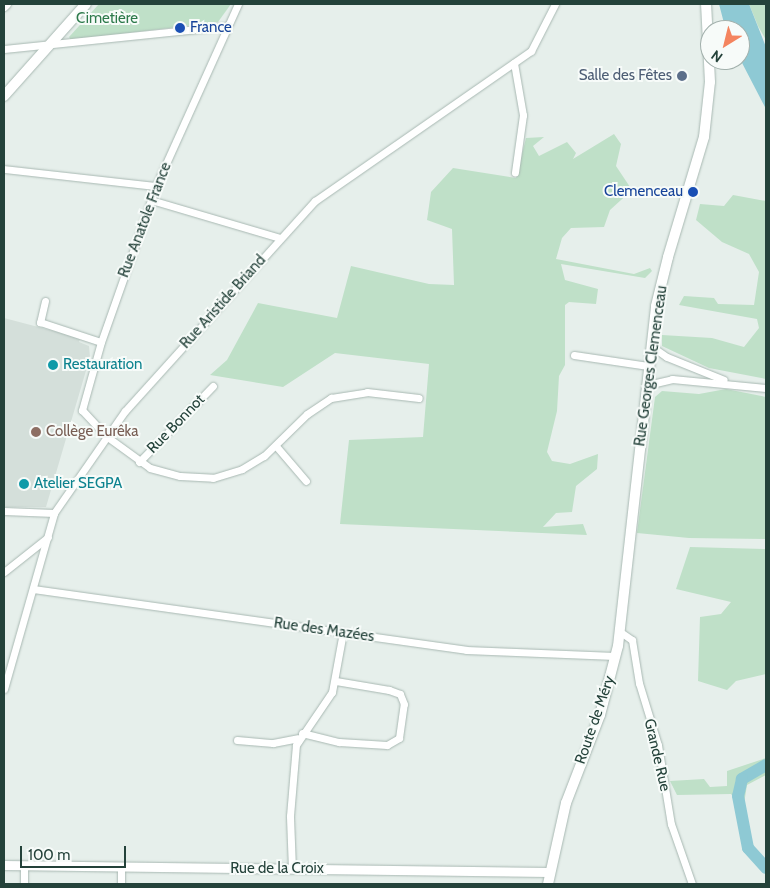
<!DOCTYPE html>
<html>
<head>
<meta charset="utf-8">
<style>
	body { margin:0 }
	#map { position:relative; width:770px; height:888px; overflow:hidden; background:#e6efeb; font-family:Cabin,sans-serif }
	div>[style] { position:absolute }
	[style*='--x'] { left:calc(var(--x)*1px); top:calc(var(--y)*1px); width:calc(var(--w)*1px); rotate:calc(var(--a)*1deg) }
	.built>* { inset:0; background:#d4dfda }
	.green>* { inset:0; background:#bfe0c8 }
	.water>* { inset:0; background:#8ec9d4 }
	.river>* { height:12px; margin:-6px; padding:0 6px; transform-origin:6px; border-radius:6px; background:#8ec9d4 }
	.roads { filter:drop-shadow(0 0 1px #a8b8b2) drop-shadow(0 0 1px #a8b8b2) }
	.minor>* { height:7px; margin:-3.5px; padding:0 3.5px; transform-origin:3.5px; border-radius:3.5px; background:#fff }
	.tertiary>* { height:9px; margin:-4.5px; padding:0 4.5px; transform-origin:4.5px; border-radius:4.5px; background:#fff }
	.secondary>* { height:10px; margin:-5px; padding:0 5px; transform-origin:5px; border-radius:5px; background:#fff }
	.dots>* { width:14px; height:14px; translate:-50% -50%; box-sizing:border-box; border:2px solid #f7fbf9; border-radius:50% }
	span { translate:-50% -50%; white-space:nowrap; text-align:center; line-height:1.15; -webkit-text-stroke:4px #f7fbf9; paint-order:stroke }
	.park-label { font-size:15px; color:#2d7a4b }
	.transit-label { font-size:15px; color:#164399 }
	.left { translate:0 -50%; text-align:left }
	.right { translate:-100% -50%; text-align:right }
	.service-label { font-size:15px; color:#4e5e75 }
	.street-label { font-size:15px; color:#24423a }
	.culture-label { font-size:15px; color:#0d838f }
	.education-label { font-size:15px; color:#785e54 }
	.frame { position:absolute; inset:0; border:5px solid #24423a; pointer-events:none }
	.north { position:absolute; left:700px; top:20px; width:50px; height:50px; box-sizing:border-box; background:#f7fbf9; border:1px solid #a3b1ad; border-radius:50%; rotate:216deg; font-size:14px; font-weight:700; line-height:20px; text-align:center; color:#24423a }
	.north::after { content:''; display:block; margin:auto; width:18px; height:22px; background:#f4845f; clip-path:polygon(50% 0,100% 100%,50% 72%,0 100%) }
	.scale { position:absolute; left:20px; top:846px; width:106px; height:22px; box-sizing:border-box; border:2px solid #24423a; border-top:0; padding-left:6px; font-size:15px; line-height:18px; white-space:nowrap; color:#24423a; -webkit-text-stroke:4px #f7fbf9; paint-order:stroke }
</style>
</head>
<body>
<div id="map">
	<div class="built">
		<div style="clip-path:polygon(4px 318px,80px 338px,79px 342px,89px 346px,90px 357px,46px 507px,4px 507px)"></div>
	</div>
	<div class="green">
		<div style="clip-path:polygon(99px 4px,231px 4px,218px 22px,71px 40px,69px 37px)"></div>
		<div style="clip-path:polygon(749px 4px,766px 4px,766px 40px,758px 26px)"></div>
		<div style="clip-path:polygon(614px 134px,621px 144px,616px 166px,632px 190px,610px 210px,604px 227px,571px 228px,562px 238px,556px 259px,634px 274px,650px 268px,652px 271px,645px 278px,561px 264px,565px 280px,598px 289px,596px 304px,569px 302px,565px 305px,565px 365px,559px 376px,557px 411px,547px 452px,552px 461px,570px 464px,598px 454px,597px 469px,576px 486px,572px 512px,556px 513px,543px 527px,583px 524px,587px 535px,340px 524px,349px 440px,423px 437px,429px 364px,335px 353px,283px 387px,210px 375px,227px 360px,258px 303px,337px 318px,351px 266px,429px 284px,454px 285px,452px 229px,427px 220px,431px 192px,453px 168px,516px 178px,526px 138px,544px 137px,533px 146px,539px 156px,567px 142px,576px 153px,573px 159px)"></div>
		<div style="clip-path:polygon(733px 195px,766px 201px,766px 379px,709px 368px,662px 346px,662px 335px,712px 338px,744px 347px,759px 328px,757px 319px,679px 305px,684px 296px,714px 298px,718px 304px,754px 305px,759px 272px,749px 254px,722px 242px,696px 220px,700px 204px,724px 206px)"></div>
		<div style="clip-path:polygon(726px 389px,766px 397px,766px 539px,689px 538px,637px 533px,655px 397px,662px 391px,699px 394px)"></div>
		<div style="clip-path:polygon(690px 547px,766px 549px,766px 674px,736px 681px,727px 690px,698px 681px,700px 617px,721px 614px,731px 602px,676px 589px)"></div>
		<div style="clip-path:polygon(766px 758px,766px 775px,747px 785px,743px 810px,731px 794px,677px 795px,670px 781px,704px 779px,710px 787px,727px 786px,727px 771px)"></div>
	</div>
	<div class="water">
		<div style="clip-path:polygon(719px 4px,749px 4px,766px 47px,766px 109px,740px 59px,740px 30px,725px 27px)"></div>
	</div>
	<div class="river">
		<div style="--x:766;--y:765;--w:28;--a:150"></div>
		<div style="--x:742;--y:779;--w:17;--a:103"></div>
		<div style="--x:738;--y:796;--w:53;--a:79.1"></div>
		<div style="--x:748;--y:848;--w:27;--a:48"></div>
	</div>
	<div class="roads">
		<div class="minor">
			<div style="--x:238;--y:4;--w:200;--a:114.3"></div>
			<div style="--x:156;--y:186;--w:165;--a:109.4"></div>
			<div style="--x:101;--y:342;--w:71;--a:105.6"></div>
			<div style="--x:82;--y:410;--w:35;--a:47"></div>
			<div style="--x:106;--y:436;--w:54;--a:36"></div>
			<div style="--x:150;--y:468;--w:31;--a:15"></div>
			<div style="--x:180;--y:476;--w:33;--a:3"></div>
			<div style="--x:213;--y:478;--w:30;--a:-17"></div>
			<div style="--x:242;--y:469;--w:26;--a:-31"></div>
			<div style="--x:264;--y:456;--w:60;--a:-44.3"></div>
			<div style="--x:307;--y:414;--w:29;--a:-34"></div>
			<div style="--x:331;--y:398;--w:36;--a:-9"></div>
			<div style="--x:367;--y:392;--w:52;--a:6.6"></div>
			<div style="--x:4;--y:7;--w:4;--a:-45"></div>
			<div style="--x:4;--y:49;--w:224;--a:-5.9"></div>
			<div style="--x:514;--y:63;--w:53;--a:80.2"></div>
			<div style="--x:523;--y:115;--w:58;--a:98"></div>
			<div style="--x:4;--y:169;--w:153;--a:6.4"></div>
			<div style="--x:151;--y:200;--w:134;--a:16.4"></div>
			<div style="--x:45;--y:301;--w:22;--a:103"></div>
			<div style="--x:40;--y:322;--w:64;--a:18.2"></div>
			<div style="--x:651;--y:346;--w:19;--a:35"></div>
			<div style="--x:667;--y:357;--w:61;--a:22"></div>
			<div style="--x:574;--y:355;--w:75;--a:8.5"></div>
			<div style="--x:647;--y:385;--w:26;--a:-13"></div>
			<div style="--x:672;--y:379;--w:94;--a:5.5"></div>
			<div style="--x:276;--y:446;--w:46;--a:49.4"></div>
			<div style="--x:139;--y:462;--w:106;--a:-45.8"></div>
			<div style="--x:4;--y:511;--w:50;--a:2.3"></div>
			<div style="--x:4;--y:572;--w:56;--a:-38.5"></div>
			<div style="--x:33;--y:589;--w:437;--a:8"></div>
			<div style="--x:466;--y:650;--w:149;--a:2.3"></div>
			<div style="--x:619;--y:631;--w:16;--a:35"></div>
			<div style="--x:632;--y:640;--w:44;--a:80.8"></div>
			<div style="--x:639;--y:683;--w:65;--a:73"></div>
			<div style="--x:658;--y:745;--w:80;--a:80.7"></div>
			<div style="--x:671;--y:824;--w:64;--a:70.7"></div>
			<div style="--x:4;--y:689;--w:183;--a:-74.1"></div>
			<div style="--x:54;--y:513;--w:124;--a:-55.2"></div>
			<div style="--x:125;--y:411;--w:283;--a:-47.9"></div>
			<div style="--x:315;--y:201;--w:263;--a:-34.8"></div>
			<div style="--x:531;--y:51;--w:53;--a:-62.9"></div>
			<div style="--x:302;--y:733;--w:38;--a:14"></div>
			<div style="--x:339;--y:742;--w:48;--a:3.6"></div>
			<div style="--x:387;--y:745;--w:14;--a:-30"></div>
			<div style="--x:399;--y:738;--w:34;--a:-82"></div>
			<div style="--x:404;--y:704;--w:11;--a:-112"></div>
			<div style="--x:400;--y:694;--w:12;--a:-160"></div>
			<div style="--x:389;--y:690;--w:54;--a:-170.4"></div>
			<div style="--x:237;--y:740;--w:36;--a:5"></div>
			<div style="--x:273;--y:743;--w:25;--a:-11"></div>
			<div style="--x:292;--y:869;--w:53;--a:-92.2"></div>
			<div style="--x:290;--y:816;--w:71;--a:-85.2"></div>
			<div style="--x:296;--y:745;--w:64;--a:-55.8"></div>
			<div style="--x:332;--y:692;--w:61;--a:-79.6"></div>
			<div style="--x:24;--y:884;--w:18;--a:-90"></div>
			<div style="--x:121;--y:884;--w:15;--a:-90"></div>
		</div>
		<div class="tertiary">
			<div style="--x:4;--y:865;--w:545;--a:0.74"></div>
		</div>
		<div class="secondary">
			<div style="--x:4;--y:96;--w:123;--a:-48.3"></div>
			<div style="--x:548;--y:884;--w:83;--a:-77.5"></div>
			<div style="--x:566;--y:803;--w:94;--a:-68.9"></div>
			<div style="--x:600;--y:715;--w:71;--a:-75.4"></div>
			<div style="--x:618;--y:646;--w:342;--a:-83.6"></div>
			<div style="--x:656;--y:306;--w:50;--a:-76.2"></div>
			<div style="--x:668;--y:257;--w:125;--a:-73.3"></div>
			<div style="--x:704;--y:137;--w:55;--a:-83.8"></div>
			<div style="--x:710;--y:82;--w:78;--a:-92.9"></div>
		</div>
	</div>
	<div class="dots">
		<div style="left:180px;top:28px;background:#1a4fb4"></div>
		<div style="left:682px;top:76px;background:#5c6f8a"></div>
		<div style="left:693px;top:192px;background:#1a4fb4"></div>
		<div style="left:53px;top:365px;background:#0f9aa8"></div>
		<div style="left:36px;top:432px;background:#8d6e63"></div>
		<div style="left:24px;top:484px;background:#0f9aa8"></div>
	</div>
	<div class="park-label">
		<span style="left:107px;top:19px">Cimetière</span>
	</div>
	<div class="transit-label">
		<span class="left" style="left:190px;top:28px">France</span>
		<span class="right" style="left:683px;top:192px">Clemenceau</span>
	</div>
	<div class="service-label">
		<span class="right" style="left:672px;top:76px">Salle des Fêtes</span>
	</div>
	<div class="street-label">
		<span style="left:145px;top:220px;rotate:-69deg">Rue Anatole France</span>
		<span style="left:223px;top:302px;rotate:-48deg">Rue Aristide Briand</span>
		<span style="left:651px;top:366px;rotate:-82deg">Rue Georges Clemenceau</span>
		<span style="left:176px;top:424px;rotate:-46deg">Rue Bonnot</span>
		<span style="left:324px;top:630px;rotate:8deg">Rue des Mazées</span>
		<span style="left:595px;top:720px;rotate:-71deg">Route de Méry</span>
		<span style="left:657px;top:755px;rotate:77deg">Grande Rue</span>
		<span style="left:277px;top:869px">Rue de la Croix</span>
	</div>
	<div class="culture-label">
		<span class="left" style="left:63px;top:365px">Restauration</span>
		<span class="left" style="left:34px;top:484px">Atelier SEGPA</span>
	</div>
	<div class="education-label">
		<span class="left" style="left:46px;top:432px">Collège Eurêka</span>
	</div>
	<div class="frame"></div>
	<div class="north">N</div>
	<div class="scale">100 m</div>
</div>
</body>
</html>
